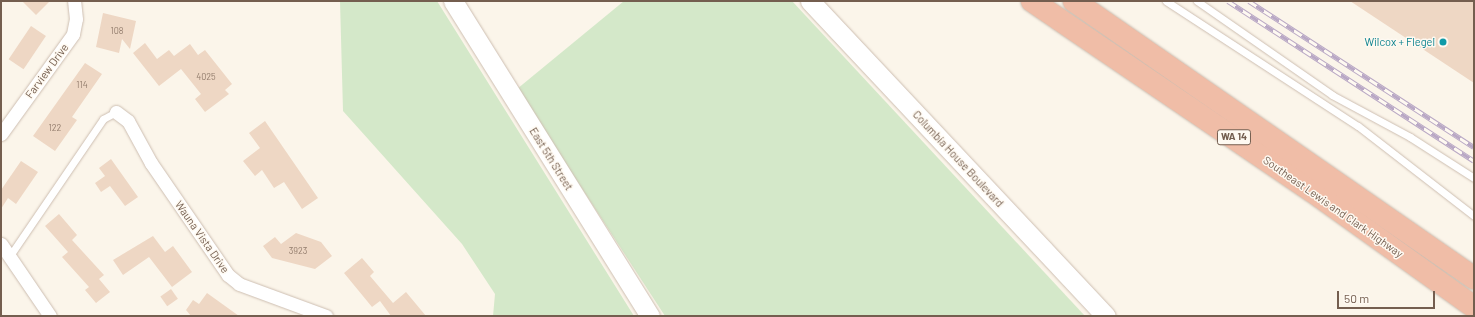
<!DOCTYPE html>
<html>
<head>
<meta charset="utf-8">
<style>
	body { margin:0 }
	#map { position:relative; width:1475px; height:317px; overflow:hidden; background:#fbf5ea; font-family:Barlow,sans-serif }
	div>[style] { position:absolute }
	[style*='--x'] { left:calc(var(--x)*1px); top:calc(var(--y)*1px); width:calc(var(--w)*1px); rotate:calc(var(--a)*1deg) }
	.green>* { inset:0; background:#d4e8c9 }
	.building>* { inset:0; background:#eed7c4; transform-origin:0 0 }
	.roads { filter:drop-shadow(0 0 1px #cdbeb1) drop-shadow(0 0 1px #cdbeb1) }
	.lane>* { height:7px; margin:-3.5px; padding:0 3.5px; transform-origin:3.5px; border-radius:3.5px; background:#fff }
	.street>* { height:13px; margin:-6.5px; padding:0 6.5px; transform-origin:6.5px; border-radius:6.5px; background:#fff }
	.secondary>* { height:19px; margin:-9.5px; padding:0 9.5px; transform-origin:9.5px; border-radius:9.5px; background:#fff }
	.highway>* { height:22px; margin:-11px; padding:0 11px; transform-origin:11px; border-radius:11px; background:#f0bda7 }
	.rail>* { height:4.5px; margin-top:-2.25px; transform-origin:0; background:repeating-linear-gradient(90deg,#fef9f1 0 9px,#b9a8c5 0 18px); box-sizing:border-box; border-block:1px solid #b9a8c5 }
	.dots>* { width:11px; height:11px; translate:-50% -50%; box-sizing:border-box; border:2px solid #fef9f1; border-radius:50% }
	span { translate:-50% -50%; white-space:nowrap; text-align:center; line-height:1.15; -webkit-text-stroke:3px #fef9f1; paint-order:stroke }
	.number-label { font-size:9px; color:#927c6c }
	.number-label span { -webkit-text-stroke-width:0 }
	.shield-label span { padding:1px 3px; background:#fef9f1; border:1px solid; border-radius:3px; -webkit-text-stroke-width:0 }
	.shield-label { font-size:10px; color:#745e4f; font-weight:700 }
	.culture-label { font-size:11px; color:#0d838f }
	.right { translate:-100% -50%; text-align:right }
	.street-label { font-size:11px; color:#745e4f }
	.frame { position:absolute; inset:0; border:2px solid #745e4f; pointer-events:none }
	.scale { position:absolute; left:1337px; top:291px; width:98px; height:18px; box-sizing:border-box; border:2px solid #745e4f; border-top:0; padding-left:5px; font-size:12px; line-height:14px; white-space:nowrap; color:#745e4f; -webkit-text-stroke:3px #fef9f1; paint-order:stroke }
</style>
</head>
<body>
<div id="map">
	<div class="green">
		<div style="clip-path:polygon(340px 1px,437px 1px,634px 316px,493px 316px,495px 294px,462px 244px,343px 111px)"></div>
		<div style="clip-path:polygon(624px 1px,792px 1px,1085px 316px,665px 316px,517px 89px)"></div>
	</div>
	<div class="building">
		<div style="clip-path:polygon(22px 1px,50px 1px,36px 15px)"></div>
		<div style="clip-path:polygon(1350px 1px,1474px 1px,1474px 83px)"></div>
		<div style="clip-path:polygon(103px 13px,136px 21px,130px 49px,122px 39px,119px 53px,96px 47px)"></div>
		<div style="left:31px;top:26px;width:18px;height:40px;rotate:34deg"></div>
		<div style="clip-path:polygon(145px 43px,157px 59px,169px 50px,174px 56px,190px 44px,198px 55px,205px 50px,232px 84px,225px 90px,229px 94px,205px 112px,195px 99px,201px 94px,181px 69px,159px 86px,133px 53px)"></div>
		<div style="clip-path:polygon(85px 63px,102px 74px,72px 117px,77px 120px,55px 151px,33px 136px)"></div>
		<div style="clip-path:polygon(265px 121px,318px 198px,302px 209px,284px 182px,274px 188px,262px 170px,255px 176px,243px 161px,260px 148px,249px 133px)"></div>
		<div style="clip-path:polygon(111px 159px,138px 197px,125px 206px,110px 186px,101px 192px,95px 183px,105px 176px,99px 168px)"></div>
		<div style="clip-path:polygon(21px 161px,38px 172px,16px 204px,8px 198px,1px 209px,1px 190px)"></div>
		<div style="clip-path:polygon(59px 214px,77px 235px,72px 240px,104px 275px,99px 279px,110px 292px,96px 303px,85px 290px,89px 287px,62px 257px,68px 252px,45px 226px)"></div>
		<div style="clip-path:polygon(296px 233px,321px 242px,332px 256px,315px 269px,272px 258px,263px 246px,275px 237px,281px 244px)"></div>
		<div style="clip-path:polygon(153px 236px,165px 252px,173px 246px,192px 272px,172px 287px,149px 257px,123px 275px,113px 260px)"></div>
		<div style="clip-path:polygon(362px 258px,374px 272px,370px 276px,393px 303px,406px 292px,426px 316px,391px 316px,380px 301px,372px 307px,344px 273px)"></div>
		<div style="left:171px;top:289px;width:12px;height:13px;rotate:55deg"></div>
		<div style="clip-path:polygon(207px 293px,239px 316px,191px 316px,186px 310px,193px 300px,199px 304px)"></div>
	</div>
	<div class="roads">
		<div class="lane">
			<div style="--x:1166;--y:1;--w:229;--a:33.1"></div>
			<div style="--x:1358;--y:126;--w:147;--a:37.8"></div>
			<div style="--x:1197;--y:1;--w:165;--a:34.8"></div>
			<div style="--x:1332;--y:95;--w:89;--a:28.3"></div>
			<div style="--x:1410;--y:137;--w:76;--a:32.6"></div>
			<div style="--x:9;--y:257;--w:167;--a:-55.7"></div>
			<div style="--x:103;--y:119;--w:15;--a:-28"></div>
		</div>
		<div class="street">
			<div style="--x:116;--y:112;--w:15;--a:37"></div>
			<div style="--x:128;--y:121;--w:48;--a:61.3"></div>
			<div style="--x:151;--y:163;--w:136;--a:55.5"></div>
			<div style="--x:228;--y:275;--w:14;--a:39"></div>
			<div style="--x:239;--y:284;--w:93;--a:20.2"></div>
			<div style="--x:1;--y:134;--w:123;--a:-54.2"></div>
			<div style="--x:73;--y:34;--w:15;--a:-79"></div>
			<div style="--x:76;--y:19;--w:18;--a:-96"></div>
			<div style="--x:1;--y:244;--w:87;--a:55.8"></div>
		</div>
		<div class="secondary">
			<div style="--x:453;--y:1;--w:372;--a:58"></div>
			<div style="--x:810;--y:1;--w:432;--a:46.8"></div>
		</div>
		<div class="highway">
			<div style="--x:1032;--y:1;--w:338;--a:34.2"></div>
			<div style="--x:1312;--y:191;--w:199;--a:35.6"></div>
			<div style="--x:1074;--y:1;--w:487;--a:34.7"></div>
		</div>
	</div>
	<div class="rail">
		<div style="--x:1228;--y:1;--w:293;--a:33"></div>
		<div style="--x:1249;--y:1;--w:268;--a:33"></div>
	</div>
	<div class="dots">
		<div style="left:1443px;top:42px;background:#0f9aa8"></div>
	</div>
	<div class="number-label">
		<span style="left:117px;top:31px">108</span>
		<span style="left:206px;top:77px">4025</span>
		<span style="left:82px;top:85px">114</span>
		<span style="left:55px;top:128px">122</span>
		<span style="left:298px;top:251px">3923</span>
	</div>
	<div class="shield-label">
		<span style="left:1234px;top:137px">WA 14</span>
	</div>
	<div class="culture-label">
		<span class="right" style="left:1435px;top:42px">Wilcox + Flegel</span>
	</div>
	<div class="street-label">
		<span style="left:47px;top:71px;rotate:-54deg">Farview Drive</span>
		<span style="left:551px;top:159px;rotate:58deg">East 5th Street</span>
		<span style="left:958px;top:159px;rotate:47deg">Columbia House Boulevard</span>
		<span style="left:1333px;top:207px;rotate:35deg">Southeast Lewis and Clark Highway</span>
		<span style="left:202px;top:237px;rotate:55deg">Wauna Vista Drive</span>
	</div>
	<div class="frame"></div>
	<div class="scale">50 m</div>
</div>
</body>
</html>
